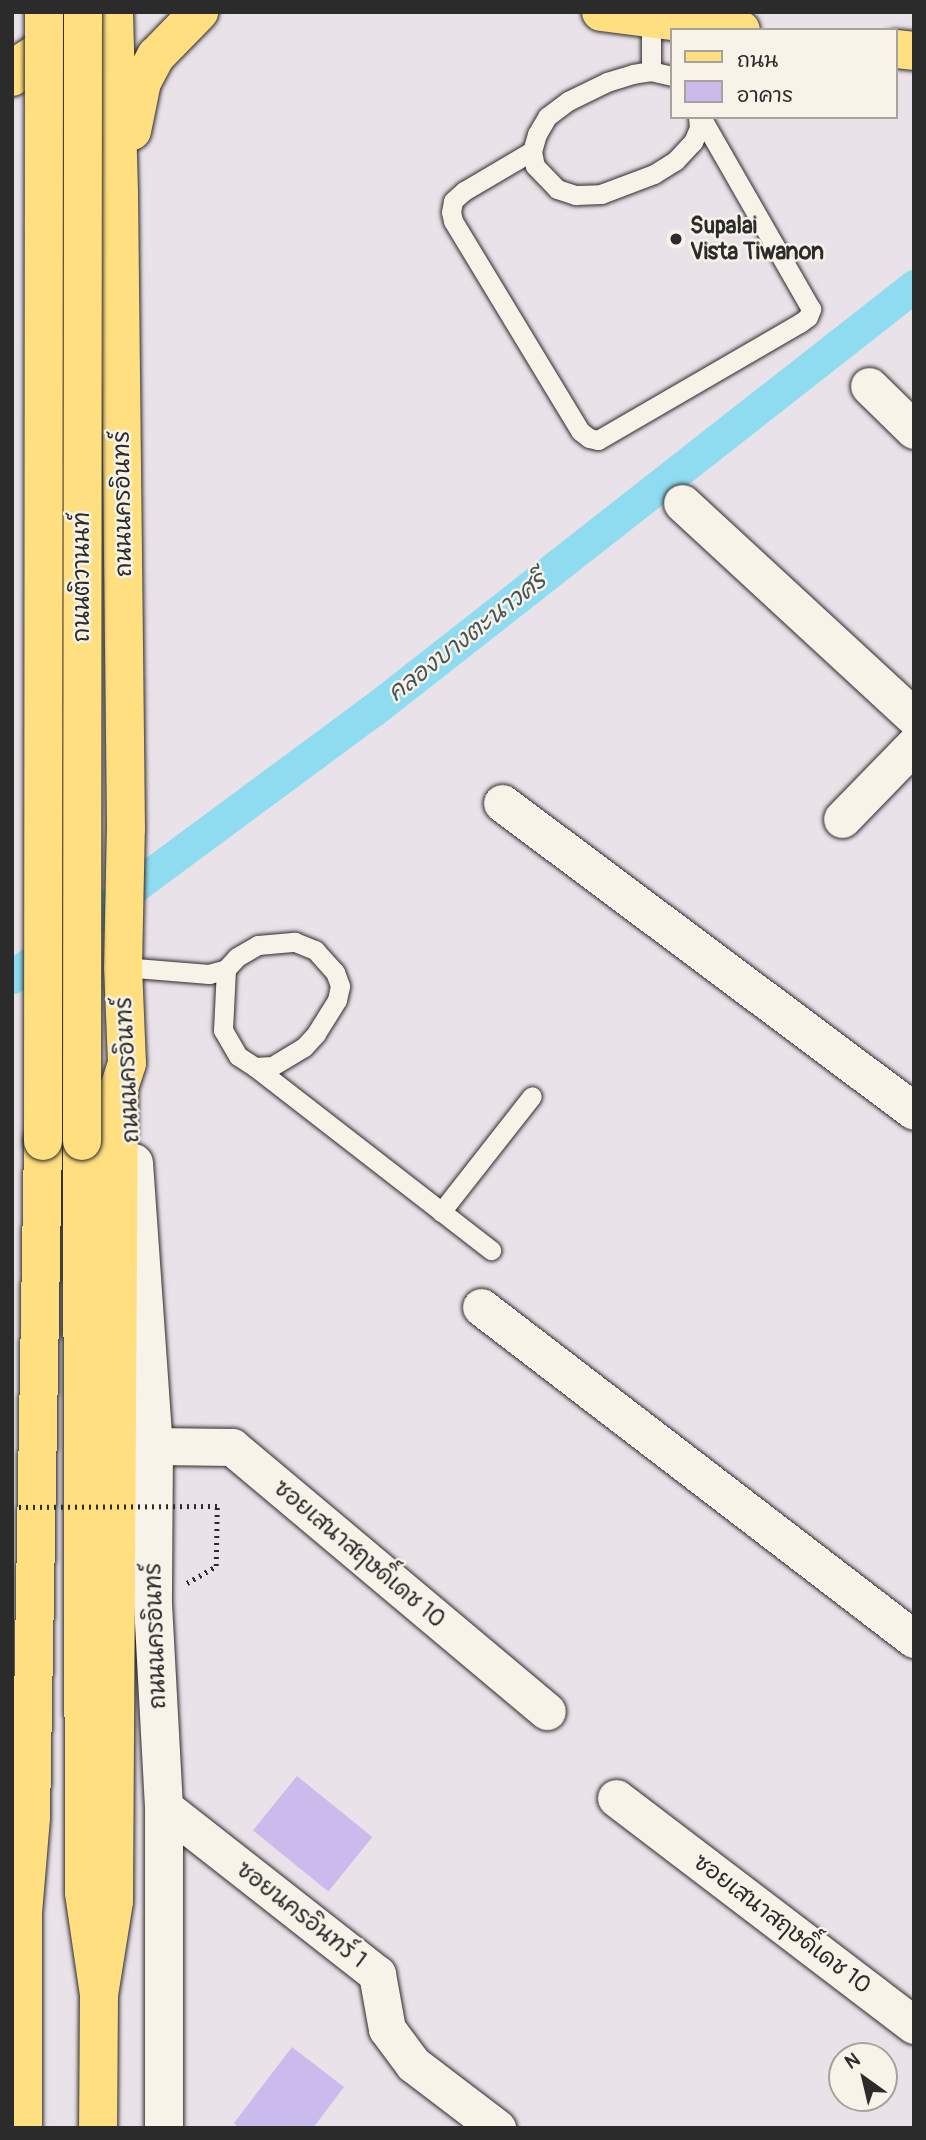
<!DOCTYPE html>
<html>
<head>
<meta charset="utf-8">
<style>
	body { margin:0 }
	#map { position:relative; width:926px; height:2140px; overflow:hidden; background:#eae2e9; font-family:Pangolin,"Playpen Sans Thai",sans-serif }
	div>[style] { position:absolute }
	[style*='--x'] { left:calc(var(--x)*1px); top:calc(var(--y)*1px); width:calc(var(--w)*1px); rotate:calc(var(--a)*1deg) }
	.canal>* { height:33px; margin:-16.5px; padding:0 16.5px; transform-origin:16.5px; border-radius:16.5px; background:#8fdbef }
	.building>* { inset:0; background:#cabbec; transform-origin:0 0 }
	.path>* { height:4.5px; margin-top:-2.25px; transform-origin:0; background:repeating-linear-gradient(90deg,#2b2b2b 0 2px,transparent 0 7px) }
	.roads { filter:drop-shadow(0 0 2px #2b2b2b) drop-shadow(0 0 2px #2b2b2b) }
	.lane>* { height:19px; margin:-9.5px; padding:0 9.5px; transform-origin:9.5px; border-radius:9.5px; background:#f7f3e8 }
	.street>* { height:37px; margin:-18.5px; padding:0 18.5px; transform-origin:18.5px; border-radius:18.5px; background:#f7f3e8 }
	.secondary>* { height:38px; margin:-19px; padding:0 19px; transform-origin:19px; border-radius:19px; background:#f7f3e8 }
	.primary>* { height:38px; margin:-19px; padding:0 19px; transform-origin:19px; border-radius:19px; background:#ffdf80 }
	.path-bridge>* { height:4.5px; margin-top:-2.25px; transform-origin:0; background:repeating-linear-gradient(90deg,#2b2b2b 0 2px,transparent 0 7px) }
	.bridges { filter:drop-shadow(0 0 2px #2b2b2b) drop-shadow(0 0 2px #2b2b2b) }
	.primary-bridge>* { height:38px; margin:-19px; padding:0 19px; transform-origin:19px; border-radius:19px; background:#ffdf80 }
	.dots>* { width:19px; height:19px; translate:-50% -50%; box-sizing:border-box; border:4px solid #f7f3e8; border-radius:50% }
	span { translate:-50% -50%; white-space:nowrap; text-align:center; line-height:1.15; -webkit-text-stroke:5px #f7f3e8; paint-order:stroke }
	.poi-label { font-size:23px; color:#2b2b2b; font-weight:700 }
	.left { translate:0 -50%; text-align:left }
	.street-label { font-size:23px; color:#2b2b2b }
	.water-label { font-size:24px; color:#44575c; font-style:italic }
	.frame { position:absolute; inset:0; border:14px solid #2b2b2b; pointer-events:none }
	.legend { position:absolute; left:670px; top:28px; width:228px; height:91px; box-sizing:border-box; background:#f7f3e8; border:2px solid #a5a39c; margin:0; padding:9px 12px; list-style:none; font-size:21px; color:#2b2b2b }
	.legend li { display:flex; align-items:center; gap:14px; height:35px }
	.legend b { width:35px; border:2px solid #a5a39c }
	.north { position:absolute; left:828px; top:2042px; width:70px; height:70px; box-sizing:border-box; background:#f7f3e8; border:2px solid #a5a39c; border-radius:50%; rotate:326deg; font-size:19px; font-weight:700; line-height:28px; text-align:center; color:#2b2b2b }
	.north::after { content:''; display:block; margin:auto; width:24px; height:32px; background:#2b2b2b; clip-path:polygon(50% 0,100% 100%,50% 72%,0 100%) }
</style>
</head>
<body>
<div id="map">
	<div class="canal">
		<div style="--x:12;--y:977;--w:448;--a:-36.5"></div>
		<div style="--x:372;--y:711;--w:689;--a:-38.1"></div>
	</div>
	<div class="building">
		<div style="left:297px;top:1776px;width:97px;height:70px;rotate:39deg"></div>
		<div style="clip-path:polygon(292px 2047px,344px 2087px,313px 2128px,239px 2128px,234px 2123px)"></div>
	</div>
	<div class="path">
		<div style="--x:187;--y:1583;--w:34;--a:-30"></div>
		<div style="--x:216;--y:1566;--w:60;--a:-89"></div>
	</div>
	<div class="roads">
		<div class="lane">
			<div style="--x:651;--y:71;--w:52;--a:-90"></div>
			<div style="--x:672;--y:76;--w:22;--a:-167"></div>
			<div style="--x:651;--y:71;--w:18;--a:171"></div>
			<div style="--x:633;--y:74;--w:27;--a:163"></div>
			<div style="--x:607;--y:82;--w:43;--a:154"></div>
			<div style="--x:568;--y:101;--w:26;--a:143"></div>
			<div style="--x:547;--y:117;--w:20;--a:120"></div>
			<div style="--x:537;--y:134;--w:18;--a:106"></div>
			<div style="--x:532;--y:151;--w:15;--a:79"></div>
			<div style="--x:535;--y:166;--w:32;--a:46"></div>
			<div style="--x:557;--y:189;--w:20;--a:18"></div>
			<div style="--x:576;--y:195;--w:25;--a:-2"></div>
			<div style="--x:601;--y:194;--w:57;--a:-20.7"></div>
			<div style="--x:654;--y:174;--w:25;--a:-32"></div>
			<div style="--x:675;--y:161;--w:26;--a:-47"></div>
			<div style="--x:693;--y:142;--w:15;--a:-67"></div>
			<div style="--x:699;--y:128;--w:11;--a:-95"></div>
			<div style="--x:532;--y:151;--w:79;--a:149.5"></div>
			<div style="--x:464;--y:191;--w:15;--a:138"></div>
			<div style="--x:453;--y:201;--w:11;--a:100"></div>
			<div style="--x:451;--y:212;--w:9;--a:77"></div>
			<div style="--x:453;--y:221;--w:245;--a:58.8"></div>
			<div style="--x:580;--y:431;--w:11;--a:38"></div>
			<div style="--x:589;--y:438;--w:9;--a:13"></div>
			<div style="--x:598;--y:440;--w:233;--a:-30.1"></div>
			<div style="--x:800;--y:323;--w:10;--a:-37"></div>
			<div style="--x:808;--y:317;--w:9;--a:-69"></div>
			<div style="--x:811;--y:309;--w:221;--a:-119.8"></div>
			<div style="--x:123;--y:967;--w:86;--a:4.7"></div>
			<div style="--x:209;--y:974;--w:18;--a:-16"></div>
			<div style="--x:226;--y:969;--w:16;--a:-47"></div>
			<div style="--x:237;--y:957;--w:24;--a:-30"></div>
			<div style="--x:258;--y:945;--w:37;--a:-5"></div>
			<div style="--x:295;--y:942;--w:22;--a:22"></div>
			<div style="--x:315;--y:950;--w:30;--a:48"></div>
			<div style="--x:335;--y:972;--w:15;--a:70"></div>
			<div style="--x:340;--y:986;--w:14;--a:102"></div>
			<div style="--x:337;--y:1000;--w:40;--a:122"></div>
			<div style="--x:316;--y:1034;--w:18;--a:133"></div>
			<div style="--x:304;--y:1047;--w:37;--a:149"></div>
			<div style="--x:272;--y:1066;--w:17;--a:177"></div>
			<div style="--x:255;--y:1067;--w:20;--a:-147"></div>
			<div style="--x:238;--y:1056;--w:30;--a:-120"></div>
			<div style="--x:223;--y:1030;--w:61;--a:-87.2"></div>
			<div style="--x:255;--y:1067;--w:299;--a:37.8"></div>
			<div style="--x:441;--y:1212;--w:147;--a:-51.9"></div>
		</div>
		<div class="street">
			<div style="--x:869;--y:386;--w:63;--a:44.4"></div>
			<div style="--x:682;--y:503;--w:316;--a:42.7"></div>
			<div style="--x:502;--y:803;--w:514;--a:36.78"></div>
			<div style="--x:842;--y:819;--w:103;--a:-45.8"></div>
			<div style="--x:481;--y:1307;--w:546;--a:37.48"></div>
			<div style="--x:154;--y:1446;--w:78;--a:0.7"></div>
			<div style="--x:232;--y:1447;--w:411;--a:40"></div>
			<div style="--x:616;--y:1798;--w:375;--a:37.3"></div>
			<div style="--x:164;--y:1807;--w:271;--a:38.1"></div>
			<div style="--x:377;--y:1974;--w:56;--a:79.7"></div>
			<div style="--x:387;--y:2029;--w:44;--a:53.4"></div>
			<div style="--x:413;--y:2064;--w:106;--a:37.3"></div>
		</div>
		<div class="secondary">
			<div style="--x:134;--y:1163;--w:284;--a:86"></div>
			<div style="--x:154;--y:1446;--w:158;--a:90.4"></div>
			<div style="--x:153;--y:1604;--w:203;--a:86.9"></div>
			<div style="--x:164;--y:1807;--w:321;--a:90"></div>
		</div>
		<div class="primary">
			<div style="--x:601;--y:12;--w:141;--a:7.3"></div>
			<div style="--x:896;--y:49;--w:18;--a:6"></div>
			<div style="--x:12;--y:77;--w:15;--a:-58"></div>
			<div style="--x:20;--y:64;--w:19;--a:-32"></div>
			<div style="--x:36;--y:54;--w:22;--a:-16"></div>
			<div style="--x:57;--y:48;--w:15;--a:11"></div>
			<div style="--x:132;--y:131;--w:50;--a:-78.5"></div>
			<div style="--x:142;--y:82;--w:30;--a:-62"></div>
			<div style="--x:156;--y:56;--w:62;--a:-45.7"></div>
			<div style="--x:82;--y:1141;--w:752;--a:89.85"></div>
			<div style="--x:84;--y:1893;--w:103;--a:81.6"></div>
			<div style="--x:99;--y:1995;--w:133;--a:90.4"></div>
			<div style="--x:99;--y:1995;--w:95;--a:-80.9"></div>
			<div style="--x:114;--y:1901;--w:813;--a:-89.65"></div>
			<div style="--x:119;--y:1088;--w:26;--a:-72"></div>
			<div style="--x:127;--y:1063;--w:96;--a:-92.4"></div>
			<div style="--x:123;--y:967;--w:138;--a:-88.8"></div>
			<div style="--x:126;--y:829;--w:637;--a:-90.63"></div>
			<div style="--x:119;--y:192;--w:180;--a:-91.6"></div>
			<div style="--x:23;--y:2128;--w:215;--a:-90"></div>
			<div style="--x:23;--y:1913;--w:96;--a:-85.2"></div>
			<div style="--x:31;--y:1817;--w:676;--a:-88.98"></div>
		</div>
	</div>
	<div class="path-bridge">
		<div style="--x:12;--y:1507;--w:205;--a:-0.3"></div>
	</div>
	<div class="bridges">
		<div class="primary-bridge">
			<div style="--x:43;--y:1141;--w:1129;--a:-89.95"></div>
			<div style="--x:82;--y:1141;--w:1129;--a:-89.95"></div>
		</div>
	</div>
	<div class="dots">
		<div style="left:676px;top:239px;background:#2b2b2b"></div>
	</div>
	<div class="poi-label">
		<span class="left" style="left:690px;top:239px">Supalai<br>Vista Tiwanon</span>
	</div>
	<div class="street-label">
		<span style="left:123px;top:504px;rotate:-91deg">ถนนนครอินทร์</span>
		<span style="left:82px;top:577px;rotate:-90deg">ถนนติวานนท์</span>
		<span style="left:128px;top:1070px;rotate:-93deg">ถนนนครอินทร์</span>
		<span style="left:359px;top:1554px;rotate:40deg">ซอยเสนาสฤษดิ์เดช 10</span>
		<span style="left:156px;top:1636px;rotate:-92deg">ถนนนครอินทร์</span>
		<span style="left:301px;top:1915px;rotate:38deg">ซอยนครอินทร์ 1</span>
		<span style="left:782px;top:1924px;rotate:37deg">ซอยเสนาสฤษดิ์เดช 10</span>
	</div>
	<div class="water-label">
		<span style="left:467px;top:637px;rotate:-38deg">คลองบางตะนาวศรี</span>
	</div>
	<div class="frame"></div>
	<ul class="legend">
	<li><b style="height:9px;background:#ffdf80"></b>ถนน</li>
	<li><b style="height:19px;background:#cabbec"></b>อาคาร</li>
	</ul>
	<div class="north">N</div>
</div>
</body>
</html>
